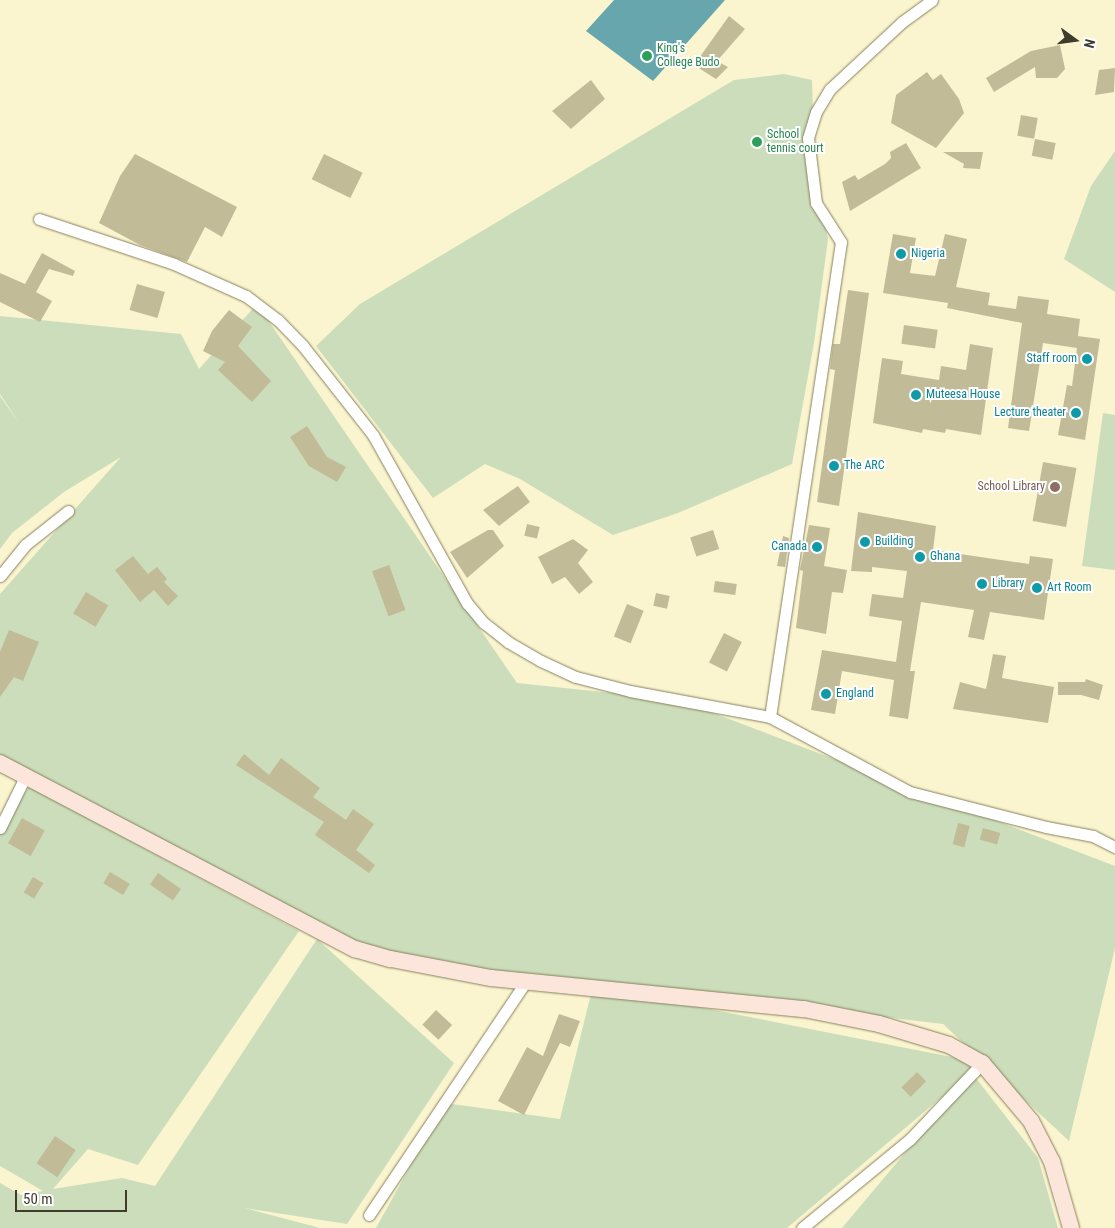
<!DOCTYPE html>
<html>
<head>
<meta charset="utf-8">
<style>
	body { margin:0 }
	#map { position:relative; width:1115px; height:1228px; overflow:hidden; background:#fbf5cf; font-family:"Roboto Condensed",sans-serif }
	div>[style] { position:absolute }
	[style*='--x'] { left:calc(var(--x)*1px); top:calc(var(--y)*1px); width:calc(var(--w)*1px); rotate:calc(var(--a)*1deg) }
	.green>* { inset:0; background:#cbddba }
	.water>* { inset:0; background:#68a6ad }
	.building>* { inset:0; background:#c1bb97; transform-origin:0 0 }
	.roads { filter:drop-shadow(0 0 1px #86805e) drop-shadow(0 0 1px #86805e) }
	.street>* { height:11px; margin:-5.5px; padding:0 5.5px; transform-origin:5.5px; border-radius:5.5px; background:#fff }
	.secondary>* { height:16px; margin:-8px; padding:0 8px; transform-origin:8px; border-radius:8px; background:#fce6dc }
	.dots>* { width:14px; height:14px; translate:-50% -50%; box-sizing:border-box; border:2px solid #fff; border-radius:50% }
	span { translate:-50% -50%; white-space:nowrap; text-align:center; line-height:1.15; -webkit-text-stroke:4px #fff; paint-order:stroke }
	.leisure-label { font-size:12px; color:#27864d }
	.left { translate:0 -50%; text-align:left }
	.culture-label { font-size:12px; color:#0d838f }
	.right { translate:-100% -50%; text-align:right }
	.education-label { font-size:12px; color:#785e54 }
	.north { position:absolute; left:1050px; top:15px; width:50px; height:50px; -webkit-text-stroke:4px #fff; paint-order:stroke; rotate:104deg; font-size:14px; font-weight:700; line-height:20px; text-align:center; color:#3e3c2d }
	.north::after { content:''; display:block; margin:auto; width:18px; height:22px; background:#3e3c2d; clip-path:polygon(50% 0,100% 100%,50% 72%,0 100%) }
	.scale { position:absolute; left:15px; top:1190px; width:112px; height:22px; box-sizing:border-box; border:2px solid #3e3c2d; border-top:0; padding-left:6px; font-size:15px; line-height:18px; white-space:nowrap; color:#3e3c2d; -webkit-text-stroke:4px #fff; paint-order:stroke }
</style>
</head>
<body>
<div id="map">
	<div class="green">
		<div style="clip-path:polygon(784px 74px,812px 80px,815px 179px,828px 239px,814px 343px,792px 464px,678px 513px,613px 535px,520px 479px,485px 464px,433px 498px,316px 346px,360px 304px,734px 80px)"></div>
		<div style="clip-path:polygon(1115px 151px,1115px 292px,1064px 259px,1091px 186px)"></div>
		<div style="clip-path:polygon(257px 304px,517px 683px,679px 700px,1115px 866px,1115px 948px,1069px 1141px,943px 1024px,391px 959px,0 761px,0 594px,121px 457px,64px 492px,12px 533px,0 549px,0 396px,19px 423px,0 394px,0 316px,181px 334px,199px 369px)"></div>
		<div style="clip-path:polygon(1103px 413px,1115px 415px,1115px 570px,1082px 566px)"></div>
		<div style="clip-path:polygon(29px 787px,299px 931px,138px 1165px,88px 1149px,53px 1189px,122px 1178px,155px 1186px,317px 939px,454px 1063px,347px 1224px,245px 1208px,320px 1228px,0 1228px,0 1183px,21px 1195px,43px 1191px,0 1166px,0 826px)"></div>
		<div style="clip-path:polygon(593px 986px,982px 1063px,787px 1228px,376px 1228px,445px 1103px,560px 1119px)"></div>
		<div style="clip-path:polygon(972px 1073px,1038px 1158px,1058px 1228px,842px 1228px)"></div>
	</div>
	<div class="water">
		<div style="clip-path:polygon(614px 0,725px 0,653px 81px,586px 31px)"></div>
	</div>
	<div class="building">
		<div style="clip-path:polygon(729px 16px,745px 29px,717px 61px,728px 67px,716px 79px,694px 65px)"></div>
		<div style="clip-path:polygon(1060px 45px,1065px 69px,1057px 78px,1036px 78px,1035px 67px,994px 92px,986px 78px,1031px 51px)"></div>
		<div style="clip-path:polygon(1115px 68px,1114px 92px,1095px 95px,1099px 70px)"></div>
		<div style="clip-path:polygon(927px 72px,933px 80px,941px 74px,959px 99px,964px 113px,936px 148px,891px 123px,896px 95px)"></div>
		<div style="clip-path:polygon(591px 80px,605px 99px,571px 129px,552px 111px)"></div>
		<div style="left:1021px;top:115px;width:17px;height:21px;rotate:10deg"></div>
		<div style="left:1035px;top:139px;width:21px;height:17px;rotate:11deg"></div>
		<div style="clip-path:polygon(906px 143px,921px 168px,850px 211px,842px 182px,855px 175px,858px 180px,885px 164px,891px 158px,890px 152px)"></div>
		<div style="clip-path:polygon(943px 152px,983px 152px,980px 169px,963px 168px,964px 164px)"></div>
		<div style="clip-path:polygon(135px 154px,237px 207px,222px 237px,205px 227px,187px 262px,140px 245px,99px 223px,120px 176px)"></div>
		<div style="left:324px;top:154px;width:43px;height:28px;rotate:26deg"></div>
		<div style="clip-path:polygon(893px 234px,916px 238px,910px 273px,935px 276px,945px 234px,967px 239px,956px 287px,990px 293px,988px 305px,1016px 309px,1018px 296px,1049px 300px,1047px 314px,1080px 319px,1078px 336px,1100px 339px,1085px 440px,1058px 435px,1067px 385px,1072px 386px,1077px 348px,1043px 343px,1029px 431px,1008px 428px,1022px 323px,947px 308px,948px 303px,883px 293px)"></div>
		<div style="clip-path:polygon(42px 253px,75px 271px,73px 276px,49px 269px,36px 292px,52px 301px,40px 322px,0 302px,0 273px,25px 284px)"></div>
		<div style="left:137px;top:284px;width:29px;height:27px;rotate:16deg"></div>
		<div style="clip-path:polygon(848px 290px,869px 293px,839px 506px,817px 502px,835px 370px,830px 369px,833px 344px,840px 344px)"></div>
		<div style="clip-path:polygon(229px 310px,252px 327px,238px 346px,271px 381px,252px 402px,218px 370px,225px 362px,203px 351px,212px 331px)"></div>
		<div style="left:904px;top:325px;width:34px;height:19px;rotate:8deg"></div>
		<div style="clip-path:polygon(970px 344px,993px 348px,981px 435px,946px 429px,945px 433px,923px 429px,922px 433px,873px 423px,882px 358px,903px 361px,901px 374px,939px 380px,941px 366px,966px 370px)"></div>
		<div style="clip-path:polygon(307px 426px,327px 457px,346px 467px,337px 482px,309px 466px,290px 437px)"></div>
		<div style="left:1043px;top:462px;width:34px;height:60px;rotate:10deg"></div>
		<div style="clip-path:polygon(518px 486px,530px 502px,499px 526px,483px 510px)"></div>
		<div style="clip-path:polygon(858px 512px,936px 526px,933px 550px,1029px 564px,1030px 556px,1053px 559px,1044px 620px,990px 612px,984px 640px,968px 637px,974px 610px,921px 602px,910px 671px,915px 671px,908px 719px,889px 716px,894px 680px,842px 671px,835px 714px,811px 710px,822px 650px,896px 662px,902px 621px,869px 616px,872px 594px,903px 598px,907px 571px,872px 567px,872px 572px,851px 571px)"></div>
		<div style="left:527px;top:524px;width:13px;height:12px;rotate:13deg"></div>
		<div style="clip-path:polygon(809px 525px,830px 528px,824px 566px,847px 570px,843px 593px,832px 592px,826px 634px,796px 628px,803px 571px,800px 570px)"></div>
		<div style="clip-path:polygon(488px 530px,493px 530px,504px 546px,467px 578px,450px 552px)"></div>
		<div style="left:713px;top:530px;width:20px;height:24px;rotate:72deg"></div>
		<div style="clip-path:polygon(783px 536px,789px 538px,785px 567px,777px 566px)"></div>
		<div style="clip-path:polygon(573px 539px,588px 550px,578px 563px,593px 582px,579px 594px,565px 577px,552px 584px,538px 557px)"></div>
		<div style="clip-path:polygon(133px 556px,148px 574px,157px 567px,167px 579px,164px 582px,178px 596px,168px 606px,154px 590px,140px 602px,115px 570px)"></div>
		<div style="left:389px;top:565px;width:48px;height:18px;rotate:70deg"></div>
		<div style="left:715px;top:581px;width:22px;height:11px;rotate:8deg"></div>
		<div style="left:86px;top:592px;width:26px;height:25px;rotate:31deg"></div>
		<div style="left:656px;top:593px;width:14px;height:13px;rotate:12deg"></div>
		<div style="left:627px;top:604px;width:18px;height:35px;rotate:22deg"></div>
		<div style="clip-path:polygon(9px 630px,39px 642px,23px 681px,14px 677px,0 697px,0 652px)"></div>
		<div style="left:724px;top:633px;width:20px;height:33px;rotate:27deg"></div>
		<div style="clip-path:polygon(993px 654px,1006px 656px,1002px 678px,1054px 687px,1048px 723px,953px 709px,960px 682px,986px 689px)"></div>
		<div style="clip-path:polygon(1086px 679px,1103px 685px,1099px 700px,1081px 695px,1058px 695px,1058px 682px,1085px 682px)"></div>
		<div style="clip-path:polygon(244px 754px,269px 775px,281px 758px,320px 788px,313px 797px,346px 820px,353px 809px,374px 824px,356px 850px,375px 865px,369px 873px,315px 835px,324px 822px,236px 765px)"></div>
		<div style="left:22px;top:818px;width:26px;height:29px;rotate:29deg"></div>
		<div style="left:958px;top:823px;width:12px;height:22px;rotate:14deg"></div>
		<div style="left:983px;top:828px;width:18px;height:12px;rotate:16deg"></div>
		<div style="left:110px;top:872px;width:23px;height:13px;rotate:31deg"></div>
		<div style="left:158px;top:873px;width:28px;height:14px;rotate:35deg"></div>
		<div style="left:33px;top:877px;width:12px;height:18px;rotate:31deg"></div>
		<div style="left:436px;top:1010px;width:22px;height:20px;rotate:43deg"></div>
		<div style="clip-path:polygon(559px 1014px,580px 1021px,570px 1047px,560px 1043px,524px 1115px,498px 1101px,527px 1047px,543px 1056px)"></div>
		<div style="left:917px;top:1072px;width:13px;height:22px;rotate:45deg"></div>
		<div style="left:55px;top:1136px;width:25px;height:33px;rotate:34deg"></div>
	</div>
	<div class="roads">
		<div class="street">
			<div style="--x:39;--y:219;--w:142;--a:18.4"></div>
			<div style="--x:174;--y:264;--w:79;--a:24"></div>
			<div style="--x:246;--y:296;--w:40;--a:37"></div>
			<div style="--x:278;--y:320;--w:36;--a:46"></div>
			<div style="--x:303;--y:346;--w:113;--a:51.8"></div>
			<div style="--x:373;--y:435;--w:193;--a:60.8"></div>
			<div style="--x:467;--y:603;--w:26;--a:50"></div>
			<div style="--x:484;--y:623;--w:31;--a:38"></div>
			<div style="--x:508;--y:642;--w:38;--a:30"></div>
			<div style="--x:541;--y:661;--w:38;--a:25"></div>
			<div style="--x:576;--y:677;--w:56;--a:14.5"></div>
			<div style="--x:630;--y:691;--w:142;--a:10.5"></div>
			<div style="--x:770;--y:717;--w:159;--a:28.2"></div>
			<div style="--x:910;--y:792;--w:140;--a:14.4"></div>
			<div style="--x:1046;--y:827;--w:48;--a:10.8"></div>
			<div style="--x:1093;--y:836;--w:25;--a:27"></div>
			<div style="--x:0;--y:576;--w:40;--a:-51"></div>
			<div style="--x:25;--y:545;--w:55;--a:-38.3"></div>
			<div style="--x:770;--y:717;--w:480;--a:-81.5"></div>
			<div style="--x:841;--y:242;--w:46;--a:-122.7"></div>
			<div style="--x:816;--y:203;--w:65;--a:-97"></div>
			<div style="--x:808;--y:138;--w:27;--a:-73"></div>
			<div style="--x:816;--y:112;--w:27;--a:-59"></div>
			<div style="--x:830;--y:89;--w:98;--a:-42.9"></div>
			<div style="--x:902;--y:22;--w:37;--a:-36"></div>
			<div style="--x:0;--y:828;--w:57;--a:-63.9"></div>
			<div style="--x:369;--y:1215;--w:282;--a:-56.1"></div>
			<div style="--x:802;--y:1228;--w:140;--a:-39.5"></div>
			<div style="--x:910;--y:1139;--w:105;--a:-46.5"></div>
		</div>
		<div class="secondary">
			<div style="--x:0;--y:763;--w:401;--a:27.7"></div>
			<div style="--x:355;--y:949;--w:37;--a:16"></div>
			<div style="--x:391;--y:959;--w:102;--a:10.8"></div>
			<div style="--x:491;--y:978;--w:315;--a:5.7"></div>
			<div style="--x:804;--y:1009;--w:76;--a:11.3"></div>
			<div style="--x:879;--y:1024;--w:73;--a:16.7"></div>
			<div style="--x:949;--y:1045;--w:38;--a:29"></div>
			<div style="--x:982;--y:1063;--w:76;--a:49.8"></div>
			<div style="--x:1031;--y:1121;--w:46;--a:62.9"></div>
			<div style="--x:1052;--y:1162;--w:69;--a:73.9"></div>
		</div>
	</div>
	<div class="dots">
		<div style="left:647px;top:56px;background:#2e9e5b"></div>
		<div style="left:757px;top:142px;background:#2e9e5b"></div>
		<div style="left:901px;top:254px;background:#0f9aa8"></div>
		<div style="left:1087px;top:359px;background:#0f9aa8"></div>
		<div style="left:916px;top:395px;background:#0f9aa8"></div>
		<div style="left:1076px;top:413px;background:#0f9aa8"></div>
		<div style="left:834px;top:466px;background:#0f9aa8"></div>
		<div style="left:1055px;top:487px;background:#8d6e63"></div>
		<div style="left:865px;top:542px;background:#0f9aa8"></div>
		<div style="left:817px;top:547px;background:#0f9aa8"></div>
		<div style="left:920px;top:557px;background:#0f9aa8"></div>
		<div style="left:982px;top:584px;background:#0f9aa8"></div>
		<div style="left:1037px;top:588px;background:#0f9aa8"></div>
		<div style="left:826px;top:694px;background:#0f9aa8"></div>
	</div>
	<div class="leisure-label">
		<span class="left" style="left:657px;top:56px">King's<br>College Budo</span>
		<span class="left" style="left:767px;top:142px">School<br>tennis court</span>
	</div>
	<div class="culture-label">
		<span class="left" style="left:911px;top:254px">Nigeria</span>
		<span class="right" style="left:1077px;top:359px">Staff room</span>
		<span class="left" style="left:926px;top:395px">Muteesa House</span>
		<span class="right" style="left:1066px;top:413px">Lecture theater</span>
		<span class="left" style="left:844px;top:466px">The ARC</span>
		<span class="left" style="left:875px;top:542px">Building</span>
		<span class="right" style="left:807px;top:547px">Canada</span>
		<span class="left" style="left:930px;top:557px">Ghana</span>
		<span class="left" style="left:992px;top:584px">Library</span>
		<span class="left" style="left:1047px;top:588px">Art Room</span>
		<span class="left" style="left:836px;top:694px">England</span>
	</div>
	<div class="education-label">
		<span class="right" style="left:1045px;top:487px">School Library</span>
	</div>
	<div class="north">N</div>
	<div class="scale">50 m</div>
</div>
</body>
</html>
